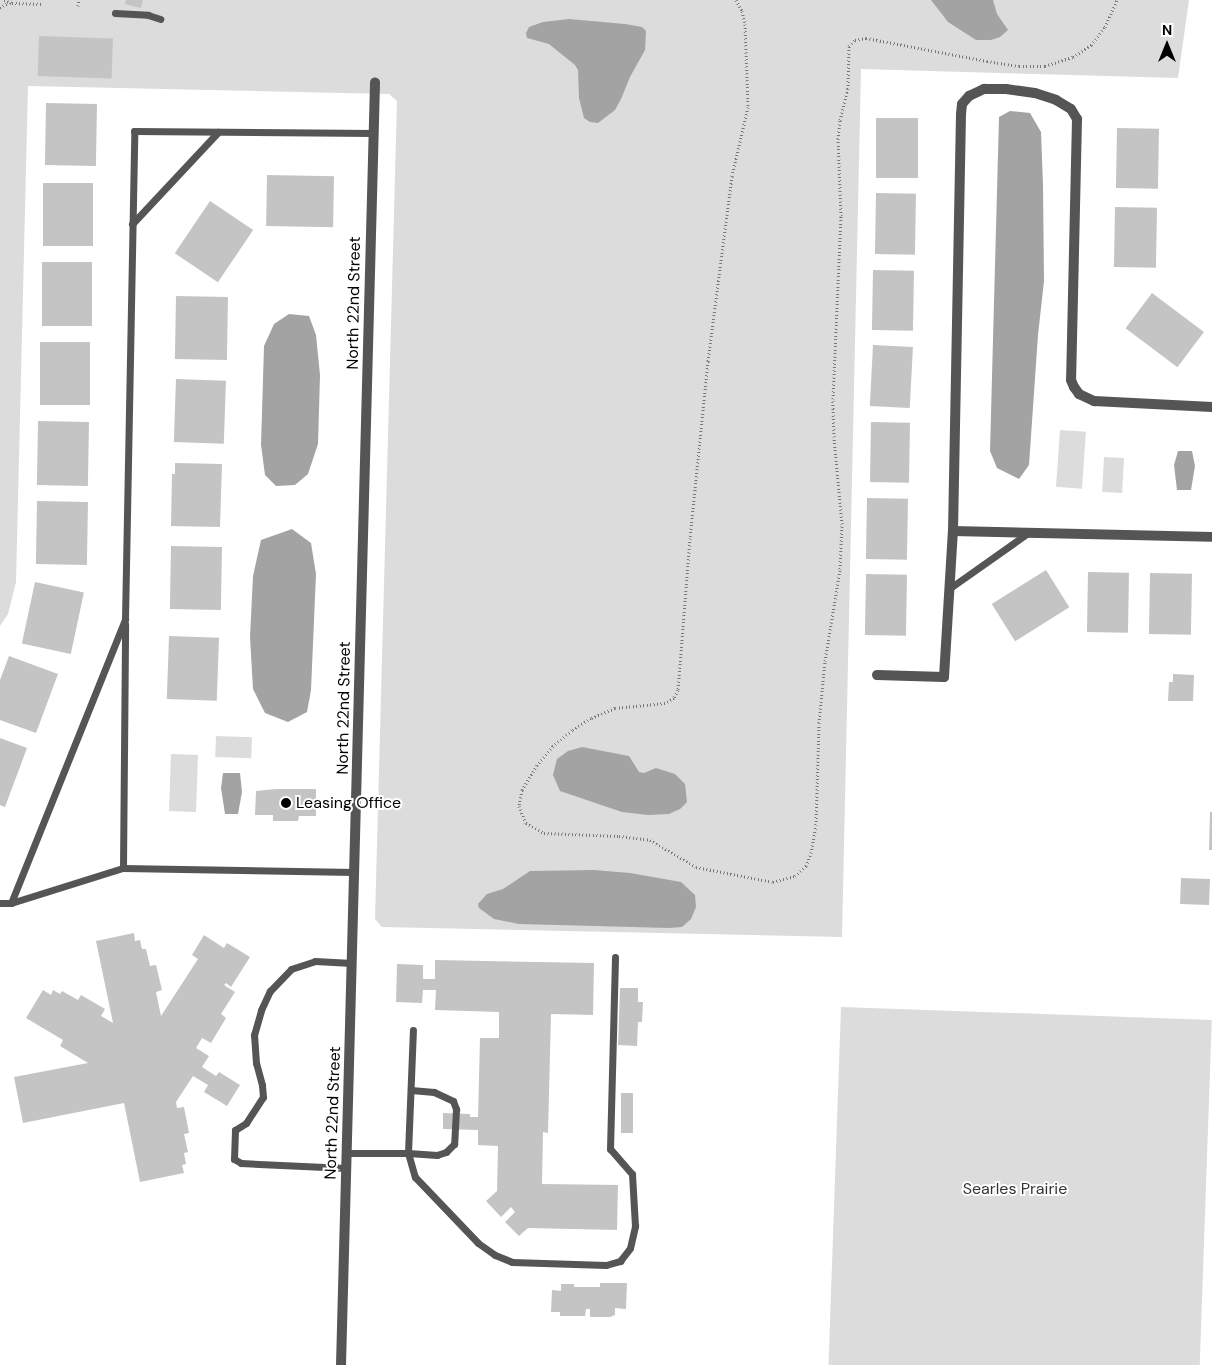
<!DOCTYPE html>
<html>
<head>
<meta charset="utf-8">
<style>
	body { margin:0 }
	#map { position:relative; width:1212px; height:1365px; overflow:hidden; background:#fff; font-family:"DM Sans",sans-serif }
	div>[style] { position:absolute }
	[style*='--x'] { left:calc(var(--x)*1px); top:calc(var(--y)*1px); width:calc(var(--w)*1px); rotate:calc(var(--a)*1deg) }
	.green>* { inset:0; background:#dcdcdc; transform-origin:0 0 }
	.water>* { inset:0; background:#a3a3a3 }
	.building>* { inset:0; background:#c4c4c4; transform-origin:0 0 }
	.path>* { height:3px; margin-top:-1.5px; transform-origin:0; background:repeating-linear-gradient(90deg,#777 0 1px,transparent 0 3.5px) }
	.lane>* { height:7px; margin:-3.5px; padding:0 3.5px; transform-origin:3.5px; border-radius:3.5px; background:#555 }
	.street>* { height:10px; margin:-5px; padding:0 5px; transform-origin:5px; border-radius:5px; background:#555 }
	.dots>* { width:14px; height:14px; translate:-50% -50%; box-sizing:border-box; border:2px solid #fff; border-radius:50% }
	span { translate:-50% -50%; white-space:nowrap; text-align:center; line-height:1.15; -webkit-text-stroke:4px #fff; paint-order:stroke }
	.street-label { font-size:16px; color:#000 }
	.poi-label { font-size:16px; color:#000 }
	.left { translate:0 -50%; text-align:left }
	.park-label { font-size:16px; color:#333 }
	.north { position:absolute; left:1142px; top:20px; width:50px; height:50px; -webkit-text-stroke:4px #fff; paint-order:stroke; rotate:0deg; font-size:14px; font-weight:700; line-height:20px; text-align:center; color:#000 }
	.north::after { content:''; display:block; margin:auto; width:18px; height:22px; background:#000; clip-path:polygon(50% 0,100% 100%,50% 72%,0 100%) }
</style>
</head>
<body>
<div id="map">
	<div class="green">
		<div style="clip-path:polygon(0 0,1189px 0,1178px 78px,861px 69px,842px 937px,382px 927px,375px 919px,397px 101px,389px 94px,28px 86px,16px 582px,8px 614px,0 626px)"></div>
		<div style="left:1060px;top:430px;width:26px;height:57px;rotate:4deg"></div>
		<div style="left:1104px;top:457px;width:20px;height:35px;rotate:3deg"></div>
		<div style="left:216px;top:736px;width:36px;height:21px;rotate:2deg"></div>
		<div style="left:171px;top:754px;width:27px;height:57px;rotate:2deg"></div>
		<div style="left:841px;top:1007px;width:371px;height:358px;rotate:2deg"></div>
	</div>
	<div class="water">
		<div style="clip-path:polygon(931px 0,993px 0,997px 14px,1008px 30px,1000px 37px,991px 40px,976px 40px,948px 22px)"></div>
		<div style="clip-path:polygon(569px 19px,625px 24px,642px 27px,646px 31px,645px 50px,630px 77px,621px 99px,615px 110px,598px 123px,590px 122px,584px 118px,579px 98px,578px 70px,575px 65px,549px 44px,527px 38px,526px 33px,529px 27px,543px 22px)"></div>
		<div style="clip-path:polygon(1010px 111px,1030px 113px,1041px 132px,1043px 185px,1044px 281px,1038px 335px,1029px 465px,1019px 479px,997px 468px,990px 451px,999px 117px)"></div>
		<div style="clip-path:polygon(289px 314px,309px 316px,316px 335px,320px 375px,318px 444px,308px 474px,295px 485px,276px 486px,265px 475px,261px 445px,264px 346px,274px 324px)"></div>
		<div style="clip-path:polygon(1178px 451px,1192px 451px,1195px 466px,1191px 490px,1177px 490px,1174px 465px)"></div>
		<div style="clip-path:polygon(292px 529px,311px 543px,316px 574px,311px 690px,307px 712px,288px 722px,265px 713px,253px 689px,250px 637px,253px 576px,261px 540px)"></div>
		<div style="clip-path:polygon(582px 747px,629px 756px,639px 772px,644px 773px,656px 768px,675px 774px,685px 784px,687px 802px,680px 809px,669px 814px,648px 815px,622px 812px,560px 791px,553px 775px,557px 759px,568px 751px)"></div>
		<div style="clip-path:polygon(223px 773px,240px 773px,242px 792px,238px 814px,225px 814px,221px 788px)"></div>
		<div style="clip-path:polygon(594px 870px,630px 873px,681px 882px,695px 895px,696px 907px,691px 919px,682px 927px,669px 928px,519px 924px,494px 919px,479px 908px,478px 904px,487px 894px,503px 889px,530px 871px)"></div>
	</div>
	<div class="building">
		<div style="clip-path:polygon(126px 0,143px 0,141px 8px,125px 4px)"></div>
		<div style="left:39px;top:36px;width:74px;height:40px;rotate:2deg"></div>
		<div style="left:46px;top:103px;width:51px;height:62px;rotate:1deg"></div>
		<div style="left:876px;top:118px;width:42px;height:60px"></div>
		<div style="left:1117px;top:128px;width:42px;height:60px;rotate:1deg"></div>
		<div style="left:267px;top:175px;width:67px;height:51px;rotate:1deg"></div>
		<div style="left:43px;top:183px;width:50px;height:63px"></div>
		<div style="left:876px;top:193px;width:40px;height:61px;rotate:1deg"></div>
		<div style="left:210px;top:201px;width:52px;height:63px;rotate:34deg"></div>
		<div style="left:1115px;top:207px;width:42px;height:60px;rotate:1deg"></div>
		<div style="left:42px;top:262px;width:50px;height:64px"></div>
		<div style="left:873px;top:270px;width:41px;height:60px;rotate:1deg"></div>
		<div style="left:1152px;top:293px;width:65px;height:44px;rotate:37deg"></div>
		<div style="left:176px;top:296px;width:52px;height:63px;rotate:1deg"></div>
		<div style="left:40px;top:342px;width:50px;height:63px"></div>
		<div style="left:873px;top:345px;width:40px;height:61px;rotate:3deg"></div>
		<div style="left:176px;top:379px;width:50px;height:63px;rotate:2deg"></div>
		<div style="left:38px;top:421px;width:51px;height:64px;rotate:1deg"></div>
		<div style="left:871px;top:422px;width:39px;height:60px;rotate:1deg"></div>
		<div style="clip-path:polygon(175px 463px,222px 464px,220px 527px,171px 526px,172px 474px,175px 474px)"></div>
		<div style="left:867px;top:498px;width:41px;height:61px;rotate:1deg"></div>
		<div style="left:37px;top:501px;width:51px;height:63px;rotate:1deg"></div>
		<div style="left:171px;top:546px;width:51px;height:63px;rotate:1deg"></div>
		<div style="left:1046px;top:570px;width:44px;height:64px;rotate:58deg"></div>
		<div style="left:1088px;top:572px;width:41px;height:60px;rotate:1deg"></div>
		<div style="left:1150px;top:573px;width:42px;height:61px;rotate:1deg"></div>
		<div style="left:866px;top:574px;width:41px;height:61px;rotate:1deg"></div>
		<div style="left:35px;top:582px;width:50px;height:63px;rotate:12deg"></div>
		<div style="left:169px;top:636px;width:50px;height:63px;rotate:2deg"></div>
		<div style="clip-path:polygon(9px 656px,58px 674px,36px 733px,0 720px,0 680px)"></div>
		<div style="clip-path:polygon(1173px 674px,1194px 675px,1193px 701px,1168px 701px,1169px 682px,1173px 682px)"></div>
		<div style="clip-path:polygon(0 738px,27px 748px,5px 807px,0 805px)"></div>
		<div style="clip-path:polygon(276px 789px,316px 789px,316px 816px,299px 816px,298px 821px,273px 821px,273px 815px,255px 815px,256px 791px)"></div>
		<div style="clip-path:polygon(1210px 812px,1212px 812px,1212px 850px,1209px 850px)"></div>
		<div style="left:1181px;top:878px;width:29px;height:26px;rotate:2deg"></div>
		<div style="clip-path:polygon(134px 933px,135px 941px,140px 940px,142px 949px,146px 949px,150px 966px,156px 965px,162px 990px,156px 992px,161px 1016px,198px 959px,192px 955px,204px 935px,224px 948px,227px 943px,250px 957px,231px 987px,226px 983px,224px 985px,235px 992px,221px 1014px,226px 1018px,211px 1043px,202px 1038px,196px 1048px,209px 1056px,202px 1067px,216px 1076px,219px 1072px,240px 1085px,227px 1106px,204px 1092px,208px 1085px,193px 1076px,176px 1102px,177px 1108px,184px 1107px,189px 1133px,184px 1134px,188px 1152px,184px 1153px,186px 1164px,182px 1165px,184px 1173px,140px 1182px,124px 1103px,23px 1123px,14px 1077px,88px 1063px,60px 1046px,63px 1040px,26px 1018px,43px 990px,51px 995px,53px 990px,60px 994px,62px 991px,78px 1000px,81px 995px,105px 1009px,101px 1016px,113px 1023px,96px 941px)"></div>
		<div style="clip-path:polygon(435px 960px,594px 963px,593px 1015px,551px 1014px,548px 1133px,543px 1132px,542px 1184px,618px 1185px,617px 1230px,528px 1228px,519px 1236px,505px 1222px,515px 1212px,511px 1207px,501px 1217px,486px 1201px,497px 1191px,498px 1146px,478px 1145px,478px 1130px,443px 1129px,443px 1113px,470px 1114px,470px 1117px,478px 1117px,480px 1038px,499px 1038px,499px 1012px,435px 1010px,436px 990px,423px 990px,422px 1003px,396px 1002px,397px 964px,423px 965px,423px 979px,435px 979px)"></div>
		<div style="clip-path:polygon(620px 988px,638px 988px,638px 1002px,643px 1002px,642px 1022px,638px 1022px,637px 1046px,618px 1045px)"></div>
		<div style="left:621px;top:1093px;width:12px;height:40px"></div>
		<div style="clip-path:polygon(600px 1283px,627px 1283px,626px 1309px,615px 1308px,615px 1315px,610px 1317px,590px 1317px,590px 1309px,586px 1309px,585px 1316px,560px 1316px,560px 1312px,551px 1312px,552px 1290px,561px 1291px,561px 1284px,574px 1284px,574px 1287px,600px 1287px)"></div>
	</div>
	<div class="path">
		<div style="--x:4;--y:0;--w:9;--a:21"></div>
		<div style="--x:12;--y:3;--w:31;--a:2"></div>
		<div style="--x:736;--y:0;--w:13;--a:61"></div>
		<div style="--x:742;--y:11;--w:13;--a:77"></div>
		<div style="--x:745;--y:24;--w:83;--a:87.9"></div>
		<div style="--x:748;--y:107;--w:71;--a:103.1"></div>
		<div style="--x:732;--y:176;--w:187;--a:97.4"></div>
		<div style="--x:708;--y:361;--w:178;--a:95.8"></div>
		<div style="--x:690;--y:538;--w:152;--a:94.5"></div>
		<div style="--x:678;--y:690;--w:9;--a:117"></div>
		<div style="--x:674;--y:698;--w:10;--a:151"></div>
		<div style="--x:665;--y:703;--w:50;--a:174.3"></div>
		<div style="--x:615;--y:708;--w:26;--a:157"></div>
		<div style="--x:591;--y:718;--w:22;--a:148"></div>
		<div style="--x:572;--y:730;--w:25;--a:140"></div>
		<div style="--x:553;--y:746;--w:25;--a:130"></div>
		<div style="--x:537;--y:765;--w:29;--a:121"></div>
		<div style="--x:522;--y:790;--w:16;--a:101"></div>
		<div style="--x:519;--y:806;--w:18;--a:68"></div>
		<div style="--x:526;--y:823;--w:21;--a:29"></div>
		<div style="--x:544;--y:833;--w:75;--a:2.3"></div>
		<div style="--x:619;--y:836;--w:31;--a:7"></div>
		<div style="--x:650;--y:840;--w:53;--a:30.4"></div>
		<div style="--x:696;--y:867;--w:78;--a:11"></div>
		<div style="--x:773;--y:882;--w:23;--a:-15"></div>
		<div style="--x:795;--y:876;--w:15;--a:-42"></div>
		<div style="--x:806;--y:866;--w:14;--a:-69"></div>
		<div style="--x:811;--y:853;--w:28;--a:-80"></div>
		<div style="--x:816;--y:825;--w:102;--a:-88.3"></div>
		<div style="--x:819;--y:723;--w:62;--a:-84.5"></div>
		<div style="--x:825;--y:661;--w:93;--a:-80.7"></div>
		<div style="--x:840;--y:569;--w:45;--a:-87.5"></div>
		<div style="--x:842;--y:524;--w:87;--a:-95.3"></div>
		<div style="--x:834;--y:437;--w:38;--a:-92"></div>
		<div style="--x:833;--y:399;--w:183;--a:-87.5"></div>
		<div style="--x:841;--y:216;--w:77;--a:-92.2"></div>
		<div style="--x:838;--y:139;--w:19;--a:-84"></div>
		<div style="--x:840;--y:120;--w:32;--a:-76"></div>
		<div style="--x:848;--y:89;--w:43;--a:-88.7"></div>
		<div style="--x:849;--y:46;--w:8;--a:-45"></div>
		<div style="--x:855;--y:40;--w:11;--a:-10"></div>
		<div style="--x:866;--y:38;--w:123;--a:10.8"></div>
		<div style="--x:987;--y:61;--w:32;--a:9"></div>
		<div style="--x:1019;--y:66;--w:26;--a:0"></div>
		<div style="--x:1045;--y:66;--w:29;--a:-18"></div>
		<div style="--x:1073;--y:57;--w:22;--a:-34"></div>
		<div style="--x:1091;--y:45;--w:23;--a:-52"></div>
		<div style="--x:1105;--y:27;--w:30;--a:-66"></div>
		<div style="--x:78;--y:6;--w:6;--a:-81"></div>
		<div style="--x:0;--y:8;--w:11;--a:-34"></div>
	</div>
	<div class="lane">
		<div style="--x:115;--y:13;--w:33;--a:3"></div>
		<div style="--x:148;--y:15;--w:13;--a:18"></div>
		<div style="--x:132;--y:224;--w:126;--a:-46.9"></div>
		<div style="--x:950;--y:588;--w:95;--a:-35.2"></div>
		<div style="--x:123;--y:868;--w:244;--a:-89.5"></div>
		<div style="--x:0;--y:903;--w:11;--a:0"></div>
		<div style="--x:11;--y:903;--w:117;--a:-17.4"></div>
		<div style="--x:123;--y:868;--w:231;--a:1"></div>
		<div style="--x:11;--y:903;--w:306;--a:-68.1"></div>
		<div style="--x:125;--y:619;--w:488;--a:-88.9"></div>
		<div style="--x:134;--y:131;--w:239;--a:0.5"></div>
		<div style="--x:411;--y:1090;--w:23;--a:5"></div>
		<div style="--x:434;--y:1092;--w:21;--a:25"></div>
		<div style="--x:453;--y:1101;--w:9;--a:69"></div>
		<div style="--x:456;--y:1109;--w:35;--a:93"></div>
		<div style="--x:454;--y:1144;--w:11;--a:135"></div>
		<div style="--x:446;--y:1152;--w:9;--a:162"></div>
		<div style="--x:437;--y:1155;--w:29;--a:-176"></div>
		<div style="--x:408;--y:1153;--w:123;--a:-87.7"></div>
		<div style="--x:347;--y:1153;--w:61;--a:0"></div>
		<div style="--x:408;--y:1153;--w:25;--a:74"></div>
		<div style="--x:415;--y:1177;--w:91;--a:46.3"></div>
		<div style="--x:478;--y:1243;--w:21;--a:35"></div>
		<div style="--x:495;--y:1255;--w:18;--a:22"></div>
		<div style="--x:512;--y:1262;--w:94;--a:1.8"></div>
		<div style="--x:606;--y:1265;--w:15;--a:-16"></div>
		<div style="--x:620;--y:1261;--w:16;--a:-52"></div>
		<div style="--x:630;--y:1248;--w:23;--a:-77"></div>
		<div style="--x:635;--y:1226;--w:52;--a:-93.3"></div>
		<div style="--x:632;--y:1174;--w:33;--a:-131"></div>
		<div style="--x:610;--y:1149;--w:192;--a:-88.5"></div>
		<div style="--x:346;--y:1168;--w:105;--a:-177.3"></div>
		<div style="--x:241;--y:1163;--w:8;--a:-150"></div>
		<div style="--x:234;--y:1159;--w:29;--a:-88"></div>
		<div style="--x:235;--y:1130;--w:13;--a:-32"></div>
		<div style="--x:246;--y:1123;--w:31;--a:-57"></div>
		<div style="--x:263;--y:1097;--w:12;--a:-95"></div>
		<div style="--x:262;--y:1085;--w:23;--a:-105"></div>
		<div style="--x:256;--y:1063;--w:28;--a:-94"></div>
		<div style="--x:254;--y:1035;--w:26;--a:-74"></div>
		<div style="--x:261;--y:1010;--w:21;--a:-65"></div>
		<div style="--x:270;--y:991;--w:30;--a:-46"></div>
		<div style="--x:291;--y:969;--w:25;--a:-18"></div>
		<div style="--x:315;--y:961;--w:37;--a:3"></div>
	</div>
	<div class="street">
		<div style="--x:953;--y:531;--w:259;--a:1.3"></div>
		<div style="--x:877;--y:675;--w:67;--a:1.7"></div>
		<div style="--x:944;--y:677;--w:146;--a:-86.5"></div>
		<div style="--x:953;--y:531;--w:417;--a:-88.9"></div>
		<div style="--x:961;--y:114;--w:10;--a:-84"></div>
		<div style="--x:962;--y:104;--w:11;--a:-49"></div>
		<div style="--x:969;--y:96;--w:17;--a:-25"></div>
		<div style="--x:984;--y:89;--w:22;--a:0"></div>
		<div style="--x:1006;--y:89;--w:29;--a:8"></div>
		<div style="--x:1035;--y:93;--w:22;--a:18"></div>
		<div style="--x:1056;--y:100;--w:17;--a:31"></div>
		<div style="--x:1071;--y:109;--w:12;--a:59"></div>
		<div style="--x:1077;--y:119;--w:261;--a:91.3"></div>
		<div style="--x:1071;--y:380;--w:8;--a:67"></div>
		<div style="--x:1074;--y:387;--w:9;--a:54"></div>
		<div style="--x:1079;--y:394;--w:17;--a:25"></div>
		<div style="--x:1094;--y:401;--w:118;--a:2.9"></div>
		<div style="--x:341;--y:1365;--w:1283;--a:-88.48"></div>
	</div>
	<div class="dots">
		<div style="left:286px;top:803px;background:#000"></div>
	</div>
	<div class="street-label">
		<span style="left:354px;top:303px;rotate:-89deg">North 22nd Street</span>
		<span style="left:344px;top:708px;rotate:-89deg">North 22nd Street</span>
		<span style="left:333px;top:1113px;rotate:-88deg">North 22nd Street</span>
	</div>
	<div class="poi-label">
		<span class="left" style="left:296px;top:803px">Leasing Office</span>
	</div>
	<div class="park-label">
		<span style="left:1015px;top:1189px">Searles Prairie</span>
	</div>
	<div class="north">N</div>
</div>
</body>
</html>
